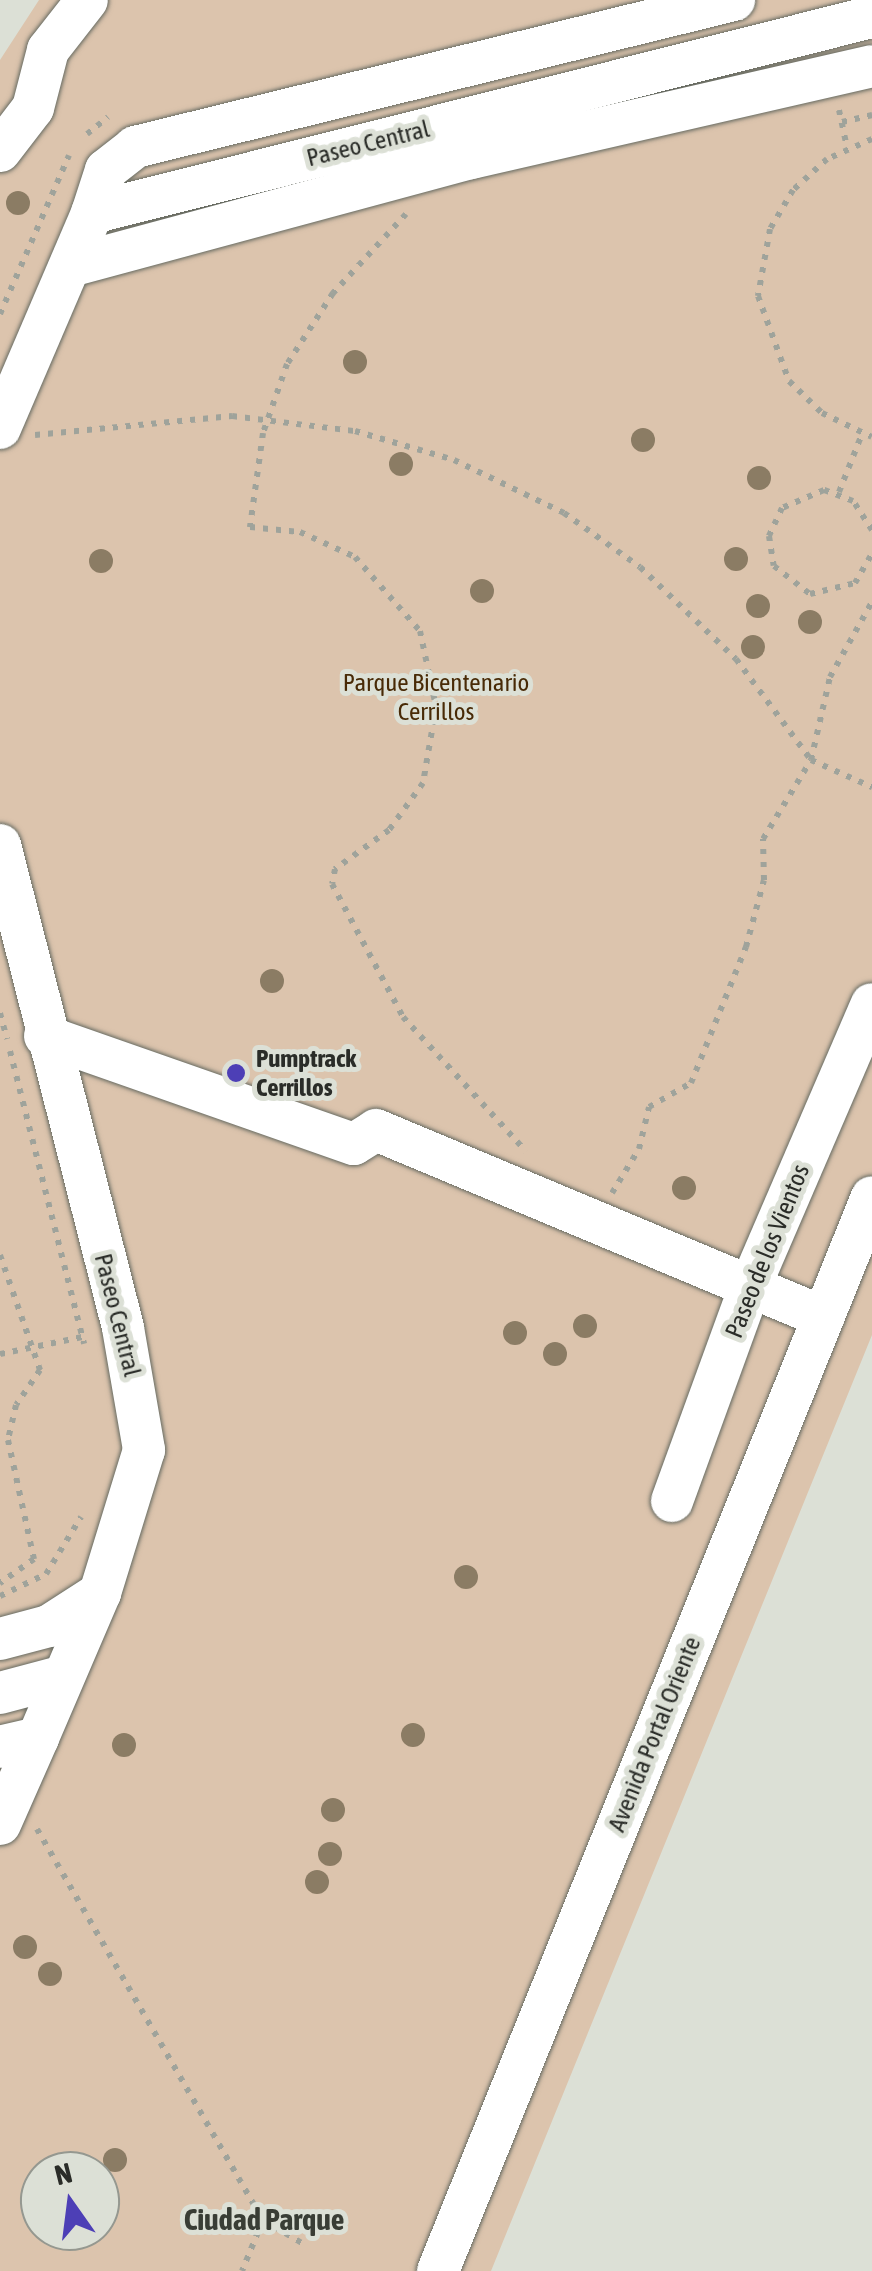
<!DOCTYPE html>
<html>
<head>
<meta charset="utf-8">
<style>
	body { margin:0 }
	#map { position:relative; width:872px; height:2271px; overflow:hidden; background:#dce0d6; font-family:"Asap Condensed",sans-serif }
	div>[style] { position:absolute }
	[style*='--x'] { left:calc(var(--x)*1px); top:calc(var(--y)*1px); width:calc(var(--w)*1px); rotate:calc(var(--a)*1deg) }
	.green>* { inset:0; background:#dcc4ad }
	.path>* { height:6px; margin-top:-3px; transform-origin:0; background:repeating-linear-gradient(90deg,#9fa39b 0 5px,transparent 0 13px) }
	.roads { filter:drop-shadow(0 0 2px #666a61) drop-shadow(0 0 2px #666a61) }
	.minor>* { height:42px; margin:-21px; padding:0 21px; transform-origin:21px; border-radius:21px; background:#fff }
	.trees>* { width:24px; height:24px; margin:-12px; border-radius:50%; background:#8b7c64 }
	.dots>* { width:28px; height:28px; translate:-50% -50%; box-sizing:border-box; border:5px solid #dce0d6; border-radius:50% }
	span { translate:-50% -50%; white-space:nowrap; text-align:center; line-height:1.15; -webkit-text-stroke:10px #dce0d6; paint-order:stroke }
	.street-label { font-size:25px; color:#2a2c28 }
	.park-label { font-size:25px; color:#482a06 }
	.poi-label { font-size:25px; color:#2a2c28; font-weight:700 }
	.left { translate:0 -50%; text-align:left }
	.quarter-label { font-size:30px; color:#393d35; font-weight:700 }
	.north { position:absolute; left:20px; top:2151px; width:100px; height:100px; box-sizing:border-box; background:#dce0d6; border:2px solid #959890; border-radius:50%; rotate:346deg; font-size:28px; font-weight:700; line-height:40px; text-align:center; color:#2a2c28 }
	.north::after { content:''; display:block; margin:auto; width:35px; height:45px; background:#4d3fb6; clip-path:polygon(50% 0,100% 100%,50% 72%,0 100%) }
</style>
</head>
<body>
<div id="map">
	<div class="green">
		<div style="clip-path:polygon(evenodd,39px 0,872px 0,872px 1335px,491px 2271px,0 2271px,0 60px,39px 0,40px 2171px,100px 2171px,100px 2231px,40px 2231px,40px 2171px)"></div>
	</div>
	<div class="path">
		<div style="--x:839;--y:110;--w:39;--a:78"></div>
		<div style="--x:842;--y:122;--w:31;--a:-13"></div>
		<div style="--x:87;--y:134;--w:27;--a:-39"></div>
		<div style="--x:872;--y:139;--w:49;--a:156"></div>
		<div style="--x:827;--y:159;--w:46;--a:137.6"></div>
		<div style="--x:793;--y:190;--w:45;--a:120.5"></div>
		<div style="--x:770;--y:229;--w:68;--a:100.2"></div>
		<div style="--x:758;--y:296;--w:90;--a:70"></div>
		<div style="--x:789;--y:381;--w:46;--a:44.1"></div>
		<div style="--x:822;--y:413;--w:55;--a:25.6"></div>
		<div style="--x:406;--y:214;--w:108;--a:132.7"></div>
		<div style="--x:333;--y:293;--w:85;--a:122.9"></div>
		<div style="--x:287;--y:364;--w:73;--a:109.2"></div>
		<div style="--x:263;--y:433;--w:95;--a:97.9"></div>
		<div style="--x:250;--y:527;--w:50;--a:5.7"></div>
		<div style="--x:300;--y:532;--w:60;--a:24.4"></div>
		<div style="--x:355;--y:557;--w:98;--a:48.7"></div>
		<div style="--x:420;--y:631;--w:78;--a:78.1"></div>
		<div style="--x:436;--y:707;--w:77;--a:99.7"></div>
		<div style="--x:423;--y:783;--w:58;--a:125.9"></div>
		<div style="--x:389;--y:830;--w:67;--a:144.2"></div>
		<div style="--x:335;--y:869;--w:15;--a:101"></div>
		<div style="--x:332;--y:884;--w:151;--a:61.9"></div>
		<div style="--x:403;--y:1017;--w:182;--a:47.5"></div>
		<div style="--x:0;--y:314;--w:173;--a:-66.5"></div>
		<div style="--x:35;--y:435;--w:198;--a:-5.5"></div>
		<div style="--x:232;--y:416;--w:124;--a:7"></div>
		<div style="--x:355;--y:431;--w:103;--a:16.3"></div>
		<div style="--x:454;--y:460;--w:122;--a:25.7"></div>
		<div style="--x:564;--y:513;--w:93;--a:35.4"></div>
		<div style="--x:640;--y:567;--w:133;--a:43.8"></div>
		<div style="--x:736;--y:659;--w:126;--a:53.4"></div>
		<div style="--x:811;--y:760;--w:67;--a:23.9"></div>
		<div style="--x:839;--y:492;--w:62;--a:-68.4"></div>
		<div style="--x:872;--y:530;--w:35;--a:-123"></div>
		<div style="--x:853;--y:501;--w:31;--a:-159"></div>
		<div style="--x:824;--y:490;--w:46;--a:156.8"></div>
		<div style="--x:782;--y:508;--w:31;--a:115"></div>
		<div style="--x:769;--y:536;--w:30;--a:81"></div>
		<div style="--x:774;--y:566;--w:46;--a:37.9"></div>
		<div style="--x:810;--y:594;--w:46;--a:-13.7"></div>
		<div style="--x:855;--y:583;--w:34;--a:-60"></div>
		<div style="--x:0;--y:1013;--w:27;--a:75"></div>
		<div style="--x:10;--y:1051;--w:302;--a:75.8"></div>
		<div style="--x:612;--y:1193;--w:52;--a:-58.5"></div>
		<div style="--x:639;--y:1149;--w:43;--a:-76.6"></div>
		<div style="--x:649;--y:1107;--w:48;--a:-29.7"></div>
		<div style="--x:691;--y:1083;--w:147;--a:-68"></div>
		<div style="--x:746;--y:947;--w:69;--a:-75"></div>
		<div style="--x:764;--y:880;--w:41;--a:-91.4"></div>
		<div style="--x:763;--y:839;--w:92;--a:-58.7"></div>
		<div style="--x:811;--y:760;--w:85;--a:-77.1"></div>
		<div style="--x:830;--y:677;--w:86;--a:-60.8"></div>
		<div style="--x:0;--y:1255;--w:122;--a:70.8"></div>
		<div style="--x:40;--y:1370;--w:42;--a:124.4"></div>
		<div style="--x:16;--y:1405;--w:36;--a:103"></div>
		<div style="--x:8;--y:1440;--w:122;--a:77.7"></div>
		<div style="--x:34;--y:1559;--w:42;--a:144.8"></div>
		<div style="--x:0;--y:1354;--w:84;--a:-11.7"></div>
		<div style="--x:0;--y:1596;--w:51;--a:-25.6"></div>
		<div style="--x:46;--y:1574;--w:67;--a:-58.4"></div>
		<div style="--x:37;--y:1829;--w:452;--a:60"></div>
		<div style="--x:263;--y:2220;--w:55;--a:112.4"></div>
		<div style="--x:263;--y:2220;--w:51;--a:30.6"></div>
	</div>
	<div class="roads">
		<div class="minor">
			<div style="--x:0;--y:151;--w:54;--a:-52.5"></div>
			<div style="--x:33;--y:108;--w:60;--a:-75.5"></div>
			<div style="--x:48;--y:50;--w:63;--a:-52"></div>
			<div style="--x:92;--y:213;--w:45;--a:-72"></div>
			<div style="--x:106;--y:170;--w:37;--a:-38"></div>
			<div style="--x:135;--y:147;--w:617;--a:-13.79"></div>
			<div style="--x:74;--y:265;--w:411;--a:-15.1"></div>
			<div style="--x:471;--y:158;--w:411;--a:-12.9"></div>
			<div style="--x:0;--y:428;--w:234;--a:-66.8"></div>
			<div style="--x:92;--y:213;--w:804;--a:-14.11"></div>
			<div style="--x:0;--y:845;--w:498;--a:75.7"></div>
			<div style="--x:123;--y:1328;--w:124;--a:80.2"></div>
			<div style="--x:144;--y:1450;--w:150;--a:107.1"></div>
			<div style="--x:100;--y:1593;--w:158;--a:113.2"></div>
			<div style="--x:38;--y:1738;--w:39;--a:167"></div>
			<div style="--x:45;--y:1036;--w:327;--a:19.3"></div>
			<div style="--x:354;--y:1144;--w:26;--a:-32"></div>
			<div style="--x:376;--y:1130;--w:485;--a:22.7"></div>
			<div style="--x:672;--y:1501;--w:226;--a:-70"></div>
			<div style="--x:749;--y:1289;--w:310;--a:-66.7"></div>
			<div style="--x:0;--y:1639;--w:51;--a:-14.9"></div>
			<div style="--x:49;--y:1626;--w:61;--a:-32.9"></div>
			<div style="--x:0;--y:1693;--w:66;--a:-14.9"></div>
			<div style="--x:0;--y:1824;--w:94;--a:-66.2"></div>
			<div style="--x:438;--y:2271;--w:1158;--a:-68"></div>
		</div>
	</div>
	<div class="trees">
		<div style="left:18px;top:203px"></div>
		<div style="left:355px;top:362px"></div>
		<div style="left:643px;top:440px"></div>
		<div style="left:401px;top:464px"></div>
		<div style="left:759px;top:478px"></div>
		<div style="left:736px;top:559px"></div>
		<div style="left:101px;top:561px"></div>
		<div style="left:482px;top:591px"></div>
		<div style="left:758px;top:606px"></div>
		<div style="left:810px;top:622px"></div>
		<div style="left:753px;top:647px"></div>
		<div style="left:272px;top:981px"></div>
		<div style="left:684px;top:1188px"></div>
		<div style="left:585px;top:1326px"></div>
		<div style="left:515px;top:1333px"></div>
		<div style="left:555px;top:1354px"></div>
		<div style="left:466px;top:1577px"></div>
		<div style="left:413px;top:1735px"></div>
		<div style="left:124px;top:1745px"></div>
		<div style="left:333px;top:1810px"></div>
		<div style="left:330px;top:1854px"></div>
		<div style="left:317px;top:1882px"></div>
		<div style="left:25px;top:1947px"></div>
		<div style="left:50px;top:1974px"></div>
		<div style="left:115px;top:2160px"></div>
	</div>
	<div class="dots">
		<div style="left:236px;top:1073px;background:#4d3fb6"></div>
	</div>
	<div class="street-label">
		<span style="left:368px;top:143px;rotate:-14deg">Paseo Central</span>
		<span style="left:767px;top:1251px;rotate:-68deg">Paseo de los Vientos</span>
		<span style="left:118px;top:1315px;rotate:76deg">Paseo Central</span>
		<span style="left:654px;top:1734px;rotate:-68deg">Avenida Portal Oriente</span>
	</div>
	<div class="park-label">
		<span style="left:436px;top:697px">Parque Bicentenario<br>Cerrillos</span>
	</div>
	<div class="poi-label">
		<span class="left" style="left:256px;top:1073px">Pumptrack<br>Cerrillos</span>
	</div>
	<div class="quarter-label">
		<span style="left:264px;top:2219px">Ciudad Parque</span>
	</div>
	<div class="north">N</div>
</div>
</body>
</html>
